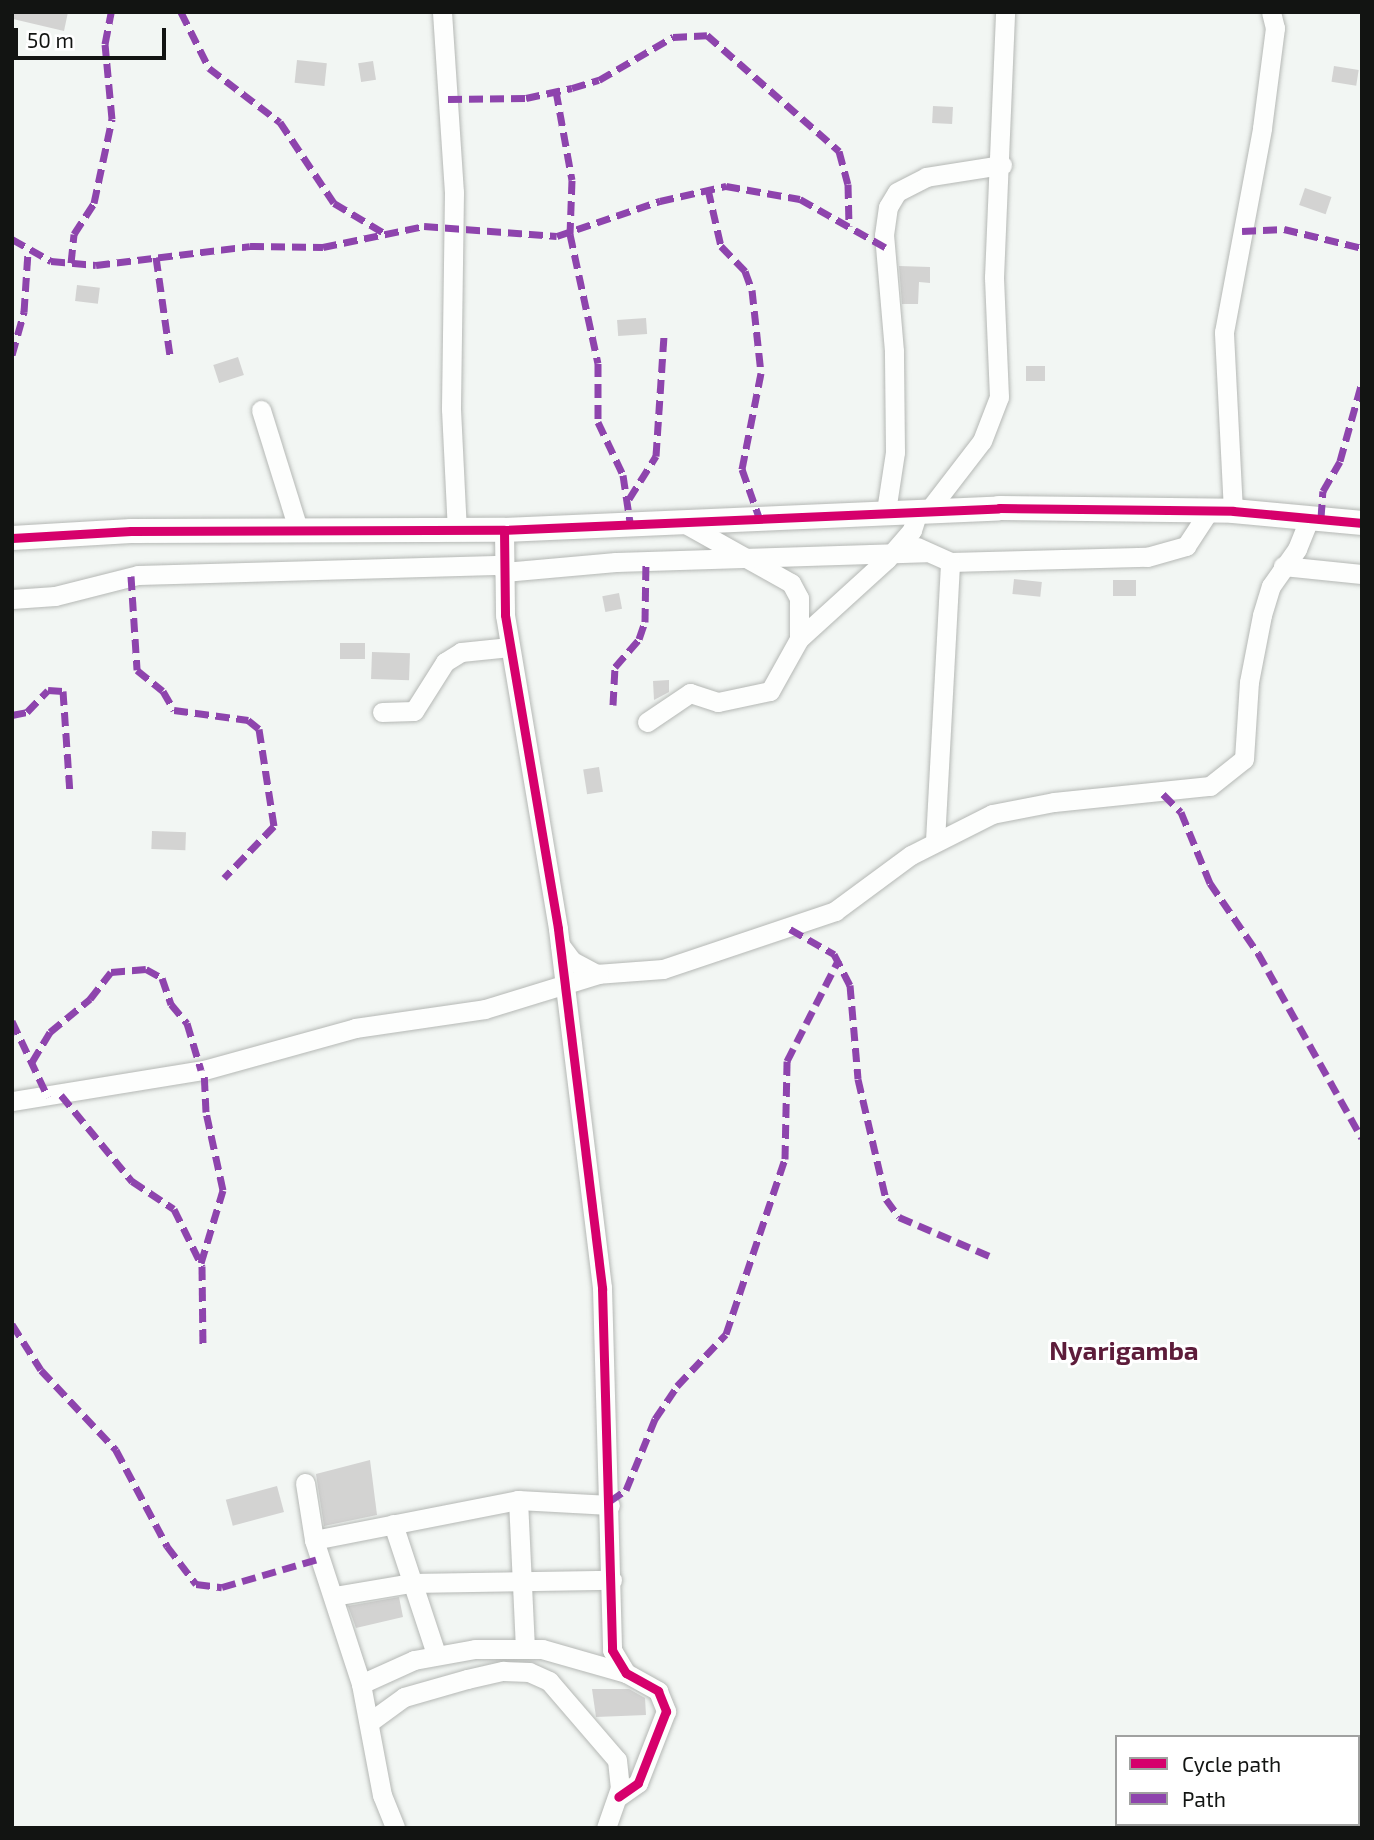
<!DOCTYPE html>
<html>
<head>
<meta charset="utf-8">
<style>
	body { margin:0 }
	#map { position:relative; width:1374px; height:1840px; overflow:hidden; background:#f2f6f3; font-family:"Exo 2",sans-serif }
	div>[style] { position:absolute }
	[style*='--x'] { left:calc(var(--x)*1px); top:calc(var(--y)*1px); width:calc(var(--w)*1px); rotate:calc(var(--a)*1deg) }
	.building>* { inset:0; background:#d3d3d2; transform-origin:0 0 }
	.roads { filter:drop-shadow(0 0 2px #b5b8b5) drop-shadow(0 0 2px #b5b8b5) }
	.minor>* { height:19px; margin:-9.5px; padding:0 9.5px; transform-origin:9.5px; border-radius:9.5px; background:#fdfefd }
	.tertiary>* { height:24px; margin:-12px; padding:0 12px; transform-origin:12px; border-radius:12px; background:#fdfefd }
	.quiet>* { height:7px; margin-top:-3.5px; transform-origin:0; background:repeating-linear-gradient(90deg,#8e44ad 0 14px,transparent 0 21px) }
	.cycleway>* { height:9px; margin:-4.5px; padding:0 4.5px; transform-origin:4.5px; border-radius:4.5px; background:#d6006c }
	span { translate:-50% -50%; white-space:nowrap; text-align:center; line-height:1.15; -webkit-text-stroke:6px #fff; paint-order:stroke }
	.quarter-label { font-size:26px; color:#5d1c3a; font-weight:700 }
	.frame { position:absolute; inset:0; border:14px solid #121412; pointer-events:none }
	.legend { position:absolute; left:1115px; top:1735px; width:245px; height:91px; box-sizing:border-box; background:#fff; border:2px solid #a0a1a0; margin:0; padding:9px 12px; list-style:none; font-size:21px; color:#121412 }
	.legend li { display:flex; align-items:center; gap:14px; height:35px }
	.legend b { width:35px; border:2px solid #a0a1a0 }
	.scale { position:absolute; left:14px; top:28px; width:152px; height:32px; box-sizing:border-box; border:4px solid #121412; border-top:0; padding-left:9px; font-size:21px; line-height:24px; white-space:nowrap; color:#121412; -webkit-text-stroke:5px #fff; paint-order:stroke }
</style>
</head>
<body>
<div id="map">
	<div class="building">
		<div style="clip-path:polygon(14px 12px,68px 12px,64px 31px,13px 19px)"></div>
		<div style="left:297px;top:60px;width:30px;height:23px;rotate:6deg"></div>
		<div style="left:373px;top:61px;width:19px;height:15px;rotate:81deg"></div>
		<div style="left:1334px;top:66px;width:25px;height:16px;rotate:9deg"></div>
		<div style="left:933px;top:106px;width:20px;height:17px;rotate:3deg"></div>
		<div style="left:1305px;top:188px;width:28px;height:18px;rotate:19deg"></div>
		<div style="clip-path:polygon(899px 266px,930px 267px,930px 283px,919px 282px,918px 304px,902px 304px)"></div>
		<div style="left:77px;top:285px;width:23px;height:16px;rotate:7deg"></div>
		<div style="left:646px;top:318px;width:16px;height:29px;rotate:86deg"></div>
		<div style="left:238px;top:357px;width:19px;height:26px;rotate:72deg"></div>
		<div style="left:1026px;top:366px;width:19px;height:15px"></div>
		<div style="left:1014px;top:579px;width:28px;height:15px;rotate:6deg"></div>
		<div style="left:1113px;top:580px;width:23px;height:16px"></div>
		<div style="left:619px;top:593px;width:16px;height:17px;rotate:79deg"></div>
		<div style="left:340px;top:643px;width:25px;height:16px"></div>
		<div style="left:372px;top:652px;width:38px;height:27px;rotate:2deg"></div>
		<div style="clip-path:polygon(669px 680px,669px 692px,654px 700px,653px 681px)"></div>
		<div style="left:599px;top:767px;width:25px;height:16px;rotate:81deg"></div>
		<div style="left:152px;top:831px;width:34px;height:18px;rotate:2deg"></div>
		<div style="clip-path:polygon(370px 1460px,377px 1515px,324px 1526px,316px 1474px)"></div>
		<div style="left:277px;top:1486px;width:27px;height:53px;rotate:75deg"></div>
		<div style="clip-path:polygon(399px 1597px,403px 1617px,356px 1628px,348px 1606px)"></div>
		<div style="clip-path:polygon(592px 1689px,629px 1689px,645px 1698px,646px 1715px,596px 1717px)"></div>
	</div>
	<div class="roads">
		<div class="minor">
			<div style="--x:442;--y:12;--w:180;--a:86.2"></div>
			<div style="--x:454;--y:192;--w:217;--a:90.8"></div>
			<div style="--x:451;--y:409;--w:122;--a:87.2"></div>
			<div style="--x:261;--y:410;--w:125;--a:72.7"></div>
			<div style="--x:886;--y:511;--w:60;--a:-81.3"></div>
			<div style="--x:895;--y:452;--w:101;--a:-90.6"></div>
			<div style="--x:894;--y:351;--w:116;--a:-94.9"></div>
			<div style="--x:884;--y:235;--w:28;--a:-82"></div>
			<div style="--x:888;--y:207;--w:17;--a:-59"></div>
			<div style="--x:897;--y:192;--w:33;--a:-27"></div>
			<div style="--x:926;--y:177;--w:77;--a:-9"></div>
			<div style="--x:928;--y:511;--w:88;--a:-52.4"></div>
			<div style="--x:982;--y:441;--w:47;--a:-68.9"></div>
			<div style="--x:999;--y:397;--w:120;--a:-92.4"></div>
			<div style="--x:994;--y:277;--w:265;--a:-87.6"></div>
			<div style="--x:1233;--y:511;--w:179;--a:-92.9"></div>
			<div style="--x:1224;--y:332;--w:208;--a:-79.4"></div>
			<div style="--x:1262;--y:128;--w:101;--a:-82.6"></div>
			<div style="--x:1275;--y:28;--w:16;--a:-104"></div>
			<div style="--x:680;--y:521;--w:127;--a:29.2"></div>
			<div style="--x:791;--y:583;--w:17;--a:62"></div>
			<div style="--x:799;--y:598;--w:41;--a:90"></div>
			<div style="--x:504;--y:530;--w:85;--a:89.3"></div>
			<div style="--x:505;--y:615;--w:318;--a:80.4"></div>
			<div style="--x:558;--y:929;--w:362;--a:83"></div>
			<div style="--x:602;--y:1288;--w:362;--a:88.4"></div>
			<div style="--x:612;--y:1650;--w:27;--a:59"></div>
			<div style="--x:626;--y:1673;--w:37;--a:29"></div>
			<div style="--x:658;--y:1691;--w:22;--a:68"></div>
			<div style="--x:666;--y:1711;--w:77;--a:111.3"></div>
			<div style="--x:638;--y:1783;--w:24;--a:145"></div>
			<div style="--x:917;--y:547;--w:36;--a:24"></div>
			<div style="--x:950;--y:562;--w:197;--a:-1.5"></div>
			<div style="--x:1147;--y:557;--w:41;--a:-15.8"></div>
			<div style="--x:1186;--y:546;--w:42;--a:-56.7"></div>
			<div style="--x:1283;--y:566;--w:79;--a:5.8"></div>
			<div style="--x:504;--y:572;--w:112;--a:-5.1"></div>
			<div style="--x:616;--y:562;--w:310;--a:-1.8"></div>
			<div style="--x:12;--y:599;--w:43;--a:-4"></div>
			<div style="--x:55;--y:596;--w:86;--a:-14.2"></div>
			<div style="--x:138;--y:575;--w:366;--a:-1.6"></div>
			<div style="--x:382;--y:712;--w:32;--a:-2"></div>
			<div style="--x:414;--y:711;--w:58;--a:-57.7"></div>
			<div style="--x:445;--y:662;--w:19;--a:-32"></div>
			<div style="--x:461;--y:652;--w:49;--a:-5.8"></div>
			<div style="--x:647;--y:722;--w:52;--a:-34"></div>
			<div style="--x:690;--y:693;--w:29;--a:18"></div>
			<div style="--x:718;--y:702;--w:53;--a:-11.9"></div>
			<div style="--x:770;--y:691;--w:60;--a:-60.9"></div>
			<div style="--x:799;--y:639;--w:119;--a:-42.3"></div>
			<div style="--x:887;--y:559;--w:38;--a:-49"></div>
			<div style="--x:912;--y:530;--w:19;--a:-72"></div>
			<div style="--x:935;--y:841;--w:279;--a:-86.9"></div>
			<div style="--x:560;--y:945;--w:20;--a:53"></div>
			<div style="--x:572;--y:961;--w:27;--a:28"></div>
			<div style="--x:596;--y:974;--w:67;--a:-4.3"></div>
			<div style="--x:663;--y:969;--w:182;--a:-18.6"></div>
			<div style="--x:835;--y:911;--w:94;--a:-36.4"></div>
			<div style="--x:911;--y:855;--w:91;--a:-26.8"></div>
			<div style="--x:992;--y:814;--w:63;--a:-11"></div>
			<div style="--x:1054;--y:802;--w:157;--a:-5.9"></div>
			<div style="--x:1210;--y:786;--w:43;--a:-38.5"></div>
			<div style="--x:1244;--y:759;--w:77;--a:-86.3"></div>
			<div style="--x:1249;--y:682;--w:68;--a:-79"></div>
			<div style="--x:1262;--y:615;--w:30;--a:-73"></div>
			<div style="--x:1271;--y:586;--w:45;--a:-54.9"></div>
			<div style="--x:1297;--y:549;--w:35;--a:-68"></div>
			<div style="--x:12;--y:1101;--w:194;--a:-9.2"></div>
			<div style="--x:204;--y:1070;--w:157;--a:-15.5"></div>
			<div style="--x:355;--y:1028;--w:131;--a:-8.3"></div>
			<div style="--x:485;--y:1009;--w:119;--a:-17.1"></div>
			<div style="--x:305;--y:1483;--w:58;--a:81"></div>
			<div style="--x:314;--y:1540;--w:151;--a:71.9"></div>
			<div style="--x:361;--y:1684;--w:113;--a:79.3"></div>
			<div style="--x:382;--y:1795;--w:35;--a:68"></div>
			<div style="--x:518;--y:1500;--w:148;--a:87.3"></div>
			<div style="--x:393;--y:1524;--w:137;--a:71.7"></div>
			<div style="--x:314;--y:1540;--w:208;--a:-11.1"></div>
			<div style="--x:518;--y:1500;--w:92;--a:3.1"></div>
			<div style="--x:334;--y:1596;--w:78;--a:-9.6"></div>
			<div style="--x:411;--y:1583;--w:201;--a:-0.9"></div>
			<div style="--x:361;--y:1684;--w:58;--a:-24.4"></div>
			<div style="--x:414;--y:1660;--w:62;--a:-10.2"></div>
			<div style="--x:475;--y:1649;--w:67;--a:0"></div>
			<div style="--x:542;--y:1649;--w:87;--a:15.9"></div>
			<div style="--x:371;--y:1721;--w:41;--a:-36"></div>
			<div style="--x:404;--y:1697;--w:66;--a:-15.9"></div>
			<div style="--x:467;--y:1679;--w:37;--a:-13"></div>
			<div style="--x:503;--y:1671;--w:26;--a:2"></div>
			<div style="--x:529;--y:1672;--w:22;--a:24"></div>
			<div style="--x:549;--y:1681;--w:104;--a:49.3"></div>
			<div style="--x:617;--y:1760;--w:28;--a:84"></div>
			<div style="--x:620;--y:1788;--w:42;--a:109.3"></div>
		</div>
		<div class="tertiary">
			<div style="--x:12;--y:538;--w:119;--a:-3.4"></div>
			<div style="--x:131;--y:531;--w:373;--a:-0.2"></div>
			<div style="--x:504;--y:530;--w:495;--a:-2.5"></div>
			<div style="--x:999;--y:508;--w:234;--a:0.7"></div>
			<div style="--x:1233;--y:511;--w:130;--a:5.3"></div>
		</div>
	</div>
	<div class="quiet">
		<div style="--x:181;--y:12;--w:63;--a:63.4"></div>
		<div style="--x:209;--y:68;--w:89;--a:37.3"></div>
		<div style="--x:280;--y:122;--w:97;--a:56.3"></div>
		<div style="--x:334;--y:203;--w:58;--a:31"></div>
		<div style="--x:556;--y:91;--w:90;--a:79.8"></div>
		<div style="--x:572;--y:180;--w:54;--a:92.1"></div>
		<div style="--x:570;--y:234;--w:132;--a:77.8"></div>
		<div style="--x:598;--y:363;--w:59;--a:90"></div>
		<div style="--x:598;--y:422;--w:59;--a:64.7"></div>
		<div style="--x:623;--y:475;--w:48;--a:81.5"></div>
		<div style="--x:448;--y:99;--w:78;--a:-0.7"></div>
		<div style="--x:526;--y:98;--w:47;--a:-12.3"></div>
		<div style="--x:572;--y:88;--w:28;--a:-17"></div>
		<div style="--x:599;--y:80;--w:86;--a:-30.2"></div>
		<div style="--x:673;--y:37;--w:34;--a:-3"></div>
		<div style="--x:707;--y:35;--w:176;--a:41.3"></div>
		<div style="--x:839;--y:151;--w:34;--a:75"></div>
		<div style="--x:848;--y:184;--w:42;--a:88.6"></div>
		<div style="--x:708;--y:189;--w:58;--a:77.2"></div>
		<div style="--x:721;--y:246;--w:35;--a:46"></div>
		<div style="--x:745;--y:271;--w:20;--a:70"></div>
		<div style="--x:752;--y:290;--w:83;--a:83.8"></div>
		<div style="--x:761;--y:373;--w:98;--a:101.2"></div>
		<div style="--x:742;--y:469;--w:51;--a:70.5"></div>
		<div style="--x:1242;--y:231;--w:42;--a:-2.7"></div>
		<div style="--x:1284;--y:229;--w:80;--a:13.7"></div>
		<div style="--x:12;--y:239;--w:45;--a:29.4"></div>
		<div style="--x:51;--y:261;--w:45;--a:5.1"></div>
		<div style="--x:96;--y:265;--w:155;--a:-7"></div>
		<div style="--x:250;--y:246;--w:73;--a:0.8"></div>
		<div style="--x:323;--y:247;--w:103;--a:-11.7"></div>
		<div style="--x:424;--y:226;--w:133;--a:4.3"></div>
		<div style="--x:557;--y:236;--w:109;--a:-18.8"></div>
		<div style="--x:660;--y:201;--w:68;--a:-12.8"></div>
		<div style="--x:726;--y:186;--w:75;--a:10"></div>
		<div style="--x:800;--y:199;--w:98;--a:29.5"></div>
		<div style="--x:156;--y:257;--w:99;--a:81.9"></div>
		<div style="--x:71;--y:263;--w:29;--a:-84"></div>
		<div style="--x:74;--y:234;--w:37;--a:-57"></div>
		<div style="--x:94;--y:203;--w:86;--a:-77.9"></div>
		<div style="--x:112;--y:119;--w:75;--a:-95.3"></div>
		<div style="--x:105;--y:44;--w:33;--a:-79"></div>
		<div style="--x:12;--y:355;--w:45;--a:-74.4"></div>
		<div style="--x:24;--y:312;--w:61;--a:-86.2"></div>
		<div style="--x:629;--y:499;--w:51;--a:-57.9"></div>
		<div style="--x:656;--y:456;--w:121;--a:-86.2"></div>
		<div style="--x:1321;--y:518;--w:27;--a:-86"></div>
		<div style="--x:1323;--y:491;--w:34;--a:-60"></div>
		<div style="--x:1340;--y:461;--w:82;--a:-74.4"></div>
		<div style="--x:131;--y:576;--w:94;--a:86.3"></div>
		<div style="--x:137;--y:670;--w:33;--a:39"></div>
		<div style="--x:163;--y:691;--w:22;--a:60"></div>
		<div style="--x:174;--y:710;--w:75;--a:7.7"></div>
		<div style="--x:248;--y:720;--w:14;--a:39"></div>
		<div style="--x:259;--y:729;--w:98;--a:81.2"></div>
		<div style="--x:274;--y:826;--w:72;--a:133.9"></div>
		<div style="--x:613;--y:705;--w:38;--a:-87"></div>
		<div style="--x:615;--y:667;--w:37;--a:-49"></div>
		<div style="--x:639;--y:639;--w:18;--a:-71"></div>
		<div style="--x:645;--y:622;--w:62;--a:-89.1"></div>
		<div style="--x:12;--y:715;--w:15;--a:-11"></div>
		<div style="--x:27;--y:712;--w:30;--a:-46"></div>
		<div style="--x:48;--y:690;--w:15;--a:4"></div>
		<div style="--x:63;--y:691;--w:102;--a:86.1"></div>
		<div style="--x:1163;--y:794;--w:25;--a:45"></div>
		<div style="--x:1181;--y:812;--w:77;--a:67.8"></div>
		<div style="--x:1210;--y:883;--w:85;--a:55.6"></div>
		<div style="--x:1258;--y:953;--w:212;--a:60.7"></div>
		<div style="--x:790;--y:929;--w:51;--a:29.6"></div>
		<div style="--x:834;--y:954;--w:35;--a:63"></div>
		<div style="--x:850;--y:985;--w:94;--a:85.1"></div>
		<div style="--x:858;--y:1079;--w:123;--a:76.9"></div>
		<div style="--x:886;--y:1199;--w:22;--a:54"></div>
		<div style="--x:899;--y:1217;--w:103;--a:23.3"></div>
		<div style="--x:12;--y:1021;--w:84;--a:64.7"></div>
		<div style="--x:32;--y:1062;--w:35;--a:-59"></div>
		<div style="--x:50;--y:1032;--w:52;--a:-39.5"></div>
		<div style="--x:90;--y:999;--w:34;--a:-52"></div>
		<div style="--x:111;--y:972;--w:35;--a:-5"></div>
		<div style="--x:146;--y:969;--w:18;--a:29"></div>
		<div style="--x:162;--y:978;--w:28;--a:71"></div>
		<div style="--x:171;--y:1004;--w:25;--a:50"></div>
		<div style="--x:187;--y:1023;--w:49;--a:73.4"></div>
		<div style="--x:61;--y:1095;--w:112;--a:50.5"></div>
		<div style="--x:132;--y:1181;--w:50;--a:33.7"></div>
		<div style="--x:174;--y:1209;--w:64;--a:63.8"></div>
		<div style="--x:202;--y:1266;--w:83;--a:89.3"></div>
		<div style="--x:201;--y:1263;--w:76;--a:-73.2"></div>
		<div style="--x:223;--y:1190;--w:80;--a:-102.3"></div>
		<div style="--x:206;--y:1112;--w:42;--a:-92.7"></div>
		<div style="--x:12;--y:1324;--w:54;--a:57.8"></div>
		<div style="--x:41;--y:1370;--w:110;--a:46.8"></div>
		<div style="--x:116;--y:1450;--w:109;--a:62"></div>
		<div style="--x:167;--y:1546;--w:48;--a:52.7"></div>
		<div style="--x:196;--y:1584;--w:26;--a:7"></div>
		<div style="--x:222;--y:1587;--w:104;--a:-16.2"></div>
		<div style="--x:610;--y:1501;--w:19;--a:-35"></div>
		<div style="--x:626;--y:1490;--w:77;--a:-67.8"></div>
		<div style="--x:655;--y:1419;--w:40;--a:-56"></div>
		<div style="--x:677;--y:1386;--w:71;--a:-46.7"></div>
		<div style="--x:726;--y:1334;--w:185;--a:-71.4"></div>
		<div style="--x:785;--y:1159;--w:98;--a:-88.8"></div>
		<div style="--x:787;--y:1061;--w:114;--a:-63"></div>
	</div>
	<div class="cycleway">
		<div style="--x:504;--y:530;--w:85;--a:89.3"></div>
		<div style="--x:505;--y:615;--w:318;--a:80.4"></div>
		<div style="--x:558;--y:929;--w:362;--a:83"></div>
		<div style="--x:602;--y:1288;--w:362;--a:88.4"></div>
		<div style="--x:612;--y:1650;--w:27;--a:59"></div>
		<div style="--x:626;--y:1673;--w:37;--a:29"></div>
		<div style="--x:658;--y:1691;--w:22;--a:68"></div>
		<div style="--x:666;--y:1711;--w:77;--a:111.3"></div>
		<div style="--x:638;--y:1783;--w:24;--a:145"></div>
		<div style="--x:12;--y:538;--w:119;--a:-3.4"></div>
		<div style="--x:131;--y:531;--w:373;--a:-0.2"></div>
		<div style="--x:504;--y:530;--w:495;--a:-2.5"></div>
		<div style="--x:999;--y:508;--w:234;--a:0.7"></div>
		<div style="--x:1233;--y:511;--w:130;--a:5.3"></div>
	</div>
	<div class="quarter-label">
		<span style="left:1124px;top:1350px">Nyarigamba</span>
	</div>
	<div class="frame"></div>
	<ul class="legend">
	<li><b style="height:9px;background:#d6006c"></b>Cycle path</li>
	<li><b style="height:9px;background:#8e44ad"></b>Path</li>
	</ul>
	<div class="scale">50 m</div>
</div>
</body>
</html>
